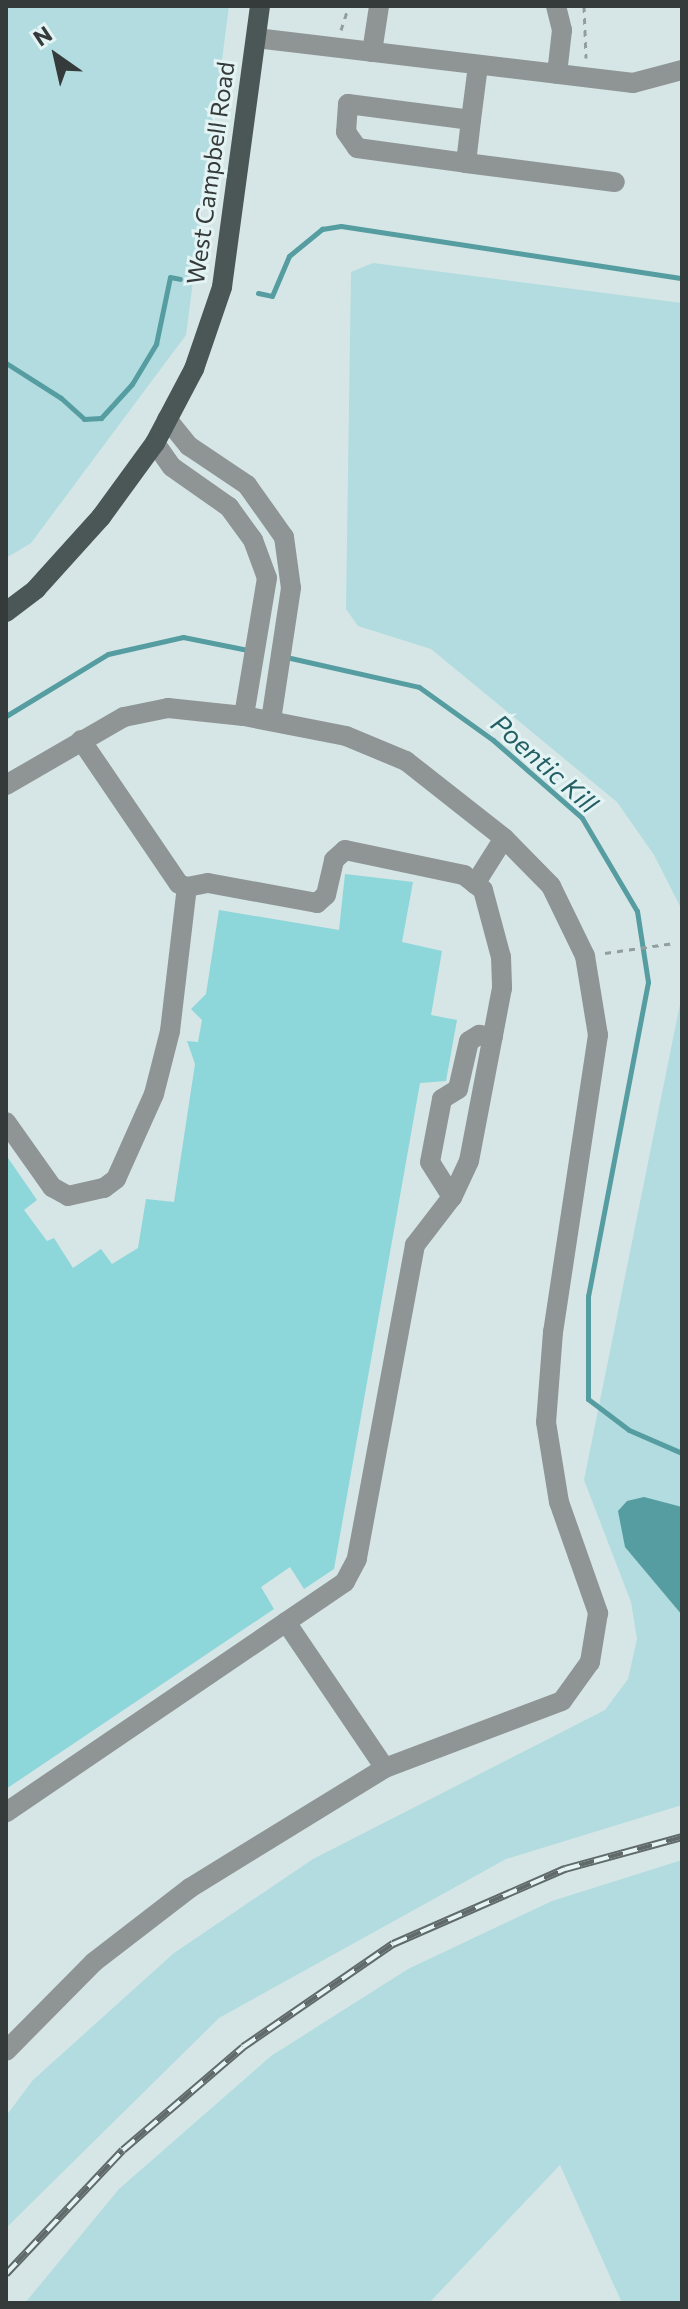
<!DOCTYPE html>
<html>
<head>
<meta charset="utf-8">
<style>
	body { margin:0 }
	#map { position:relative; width:688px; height:2309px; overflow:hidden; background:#d6e6e6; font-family:Commissioner,sans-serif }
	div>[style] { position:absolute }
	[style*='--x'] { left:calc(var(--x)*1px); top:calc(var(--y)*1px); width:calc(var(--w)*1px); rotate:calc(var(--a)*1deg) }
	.green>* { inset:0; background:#b2dcdf }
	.water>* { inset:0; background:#559da1 }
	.stream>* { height:5px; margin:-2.5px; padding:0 2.5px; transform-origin:2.5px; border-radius:2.5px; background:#559da1 }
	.building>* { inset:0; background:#8dd6da }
	.path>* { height:3px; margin-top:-1.5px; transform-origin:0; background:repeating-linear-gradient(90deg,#929e9e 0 6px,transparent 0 12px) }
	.minor>* { height:20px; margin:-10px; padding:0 10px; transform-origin:10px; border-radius:10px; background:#8f9595 }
	.major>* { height:20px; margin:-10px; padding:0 10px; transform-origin:10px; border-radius:10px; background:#4b5657 }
	.rail>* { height:8px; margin-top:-4px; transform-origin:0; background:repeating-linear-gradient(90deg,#e4f3f4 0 15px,#616a6a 0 30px); box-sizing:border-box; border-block:2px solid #616a6a }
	span { translate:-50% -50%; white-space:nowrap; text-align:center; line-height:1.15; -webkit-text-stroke:6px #e4f3f4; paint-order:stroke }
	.street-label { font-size:24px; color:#353b3b }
	.water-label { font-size:26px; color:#225e62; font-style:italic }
	.frame { position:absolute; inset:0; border:8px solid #353b3b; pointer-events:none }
	.north { position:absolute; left:16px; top:16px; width:80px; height:80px; -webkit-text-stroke:6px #e4f3f4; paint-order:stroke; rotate:326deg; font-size:22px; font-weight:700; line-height:32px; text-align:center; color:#353b3b }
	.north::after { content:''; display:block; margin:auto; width:28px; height:36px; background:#353b3b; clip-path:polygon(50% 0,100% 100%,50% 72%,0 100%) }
</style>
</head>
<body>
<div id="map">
	<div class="green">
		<div style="clip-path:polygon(6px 6px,229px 6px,186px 335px,31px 543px,6px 558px)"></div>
		<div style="clip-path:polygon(373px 263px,682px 303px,682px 910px,654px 855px,617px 802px,431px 649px,358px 626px,346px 609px,351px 272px)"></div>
		<div style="clip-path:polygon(682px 994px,682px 1805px,506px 1859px,219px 2018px,6px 2228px,6px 2116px,33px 2080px,174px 1953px,313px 1859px,605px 1710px,628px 1679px,637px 1639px,631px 1602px,584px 1480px)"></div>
		<div style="clip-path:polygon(682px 1860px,682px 2303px,622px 2303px,560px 2165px,429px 2303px,25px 2303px,119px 2189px,271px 2056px,408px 1969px,552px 1901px)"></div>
	</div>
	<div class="water">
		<div style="clip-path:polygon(644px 1497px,682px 1507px,682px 1615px,625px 1547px,618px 1511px,627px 1501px)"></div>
	</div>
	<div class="stream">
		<div style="--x:258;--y:293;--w:14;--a:12"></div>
		<div style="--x:272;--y:296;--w:43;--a:-67"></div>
		<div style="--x:289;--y:256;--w:43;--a:-39.3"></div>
		<div style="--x:322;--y:229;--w:19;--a:-9"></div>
		<div style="--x:341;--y:226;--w:345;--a:8.7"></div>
		<div style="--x:6;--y:363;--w:65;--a:32.5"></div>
		<div style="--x:61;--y:398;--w:31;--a:42"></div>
		<div style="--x:84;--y:419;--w:17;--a:-3"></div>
		<div style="--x:101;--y:418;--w:46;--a:-47.6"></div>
		<div style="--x:132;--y:384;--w:47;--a:-59"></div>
		<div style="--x:156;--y:344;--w:68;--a:-78.2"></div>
		<div style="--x:170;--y:277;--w:10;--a:11"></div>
		<div style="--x:286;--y:657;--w:136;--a:12.7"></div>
		<div style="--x:419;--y:687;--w:91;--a:35.6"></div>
		<div style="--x:493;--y:740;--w:118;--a:41.2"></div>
		<div style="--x:582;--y:818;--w:108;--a:59.4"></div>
		<div style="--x:637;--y:911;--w:72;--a:81.2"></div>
		<div style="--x:648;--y:982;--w:320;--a:100.8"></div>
		<div style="--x:588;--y:1296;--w:103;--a:90"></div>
		<div style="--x:588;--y:1399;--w:51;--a:37.1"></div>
		<div style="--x:629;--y:1430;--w:58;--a:23.5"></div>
		<div style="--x:6;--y:716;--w:119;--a:-31.3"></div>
		<div style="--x:108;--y:654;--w:77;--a:-12.8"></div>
		<div style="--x:183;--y:637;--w:66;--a:11.3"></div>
	</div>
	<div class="building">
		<div style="clip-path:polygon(345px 874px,413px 882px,402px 942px,442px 951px,431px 1015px,457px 1020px,446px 1081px,420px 1083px,334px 1569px,304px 1589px,290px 1567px,261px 1587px,274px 1609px,6px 1789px,6px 1155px,37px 1200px,24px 1210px,47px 1241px,54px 1238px,73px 1268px,101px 1249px,112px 1264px,138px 1248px,146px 1199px,174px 1202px,195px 1064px,187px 1041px,198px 1042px,202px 1020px,191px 1009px,206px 994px,219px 910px,339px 930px)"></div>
	</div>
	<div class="path">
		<div style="--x:584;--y:6;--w:52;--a:87.8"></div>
		<div style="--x:341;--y:30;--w:25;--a:-72"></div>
		<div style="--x:605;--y:953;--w:70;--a:-8.2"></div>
	</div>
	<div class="minor">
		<div style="--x:556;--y:6;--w:25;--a:76"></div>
		<div style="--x:562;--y:30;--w:44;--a:96.5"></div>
		<div style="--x:256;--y:38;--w:380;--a:6.8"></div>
		<div style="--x:633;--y:83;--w:51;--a:-14.9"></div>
		<div style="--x:372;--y:52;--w:47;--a:-81.3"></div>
		<div style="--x:471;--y:120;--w:55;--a:-82.7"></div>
		<div style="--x:466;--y:163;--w:43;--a:-83.4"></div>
		<div style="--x:471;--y:120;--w:124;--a:-172.6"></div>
		<div style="--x:348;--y:104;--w:28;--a:94"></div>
		<div style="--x:346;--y:132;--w:19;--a:55"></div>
		<div style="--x:357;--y:148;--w:110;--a:7.8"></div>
		<div style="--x:466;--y:163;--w:150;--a:7.3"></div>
		<div style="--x:167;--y:419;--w:35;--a:51"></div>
		<div style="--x:189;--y:446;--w:70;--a:33.9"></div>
		<div style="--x:247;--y:485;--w:64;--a:54.6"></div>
		<div style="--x:284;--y:537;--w:51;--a:82.2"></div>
		<div style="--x:291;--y:588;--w:134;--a:98.6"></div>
		<div style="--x:155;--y:443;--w:29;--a:55"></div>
		<div style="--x:172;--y:467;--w:70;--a:35.1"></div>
		<div style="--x:229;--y:507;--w:41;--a:54"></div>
		<div style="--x:253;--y:540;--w:40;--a:69.8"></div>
		<div style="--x:267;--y:578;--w:140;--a:99.5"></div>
		<div style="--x:81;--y:740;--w:174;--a:55.8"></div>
		<div style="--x:179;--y:884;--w:9;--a:21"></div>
		<div style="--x:6;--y:785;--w:136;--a:-30"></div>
		<div style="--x:124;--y:717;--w:45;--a:-11.6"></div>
		<div style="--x:168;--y:708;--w:76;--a:6"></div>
		<div style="--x:244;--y:716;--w:104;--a:11.1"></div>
		<div style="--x:346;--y:736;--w:65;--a:22.6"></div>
		<div style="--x:406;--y:761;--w:125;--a:38.2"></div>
		<div style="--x:504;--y:838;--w:67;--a:45.6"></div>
		<div style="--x:551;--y:886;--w:78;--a:64.1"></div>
		<div style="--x:585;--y:956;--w:80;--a:80.7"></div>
		<div style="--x:598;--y:1035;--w:300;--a:98.6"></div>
		<div style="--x:553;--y:1332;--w:90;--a:94.4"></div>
		<div style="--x:546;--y:1422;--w:81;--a:80.8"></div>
		<div style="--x:559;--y:1502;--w:118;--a:70.6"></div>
		<div style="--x:598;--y:1613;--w:50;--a:99.3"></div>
		<div style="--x:590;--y:1662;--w:48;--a:125.7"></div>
		<div style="--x:562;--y:1701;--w:189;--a:159.3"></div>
		<div style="--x:385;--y:1768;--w:229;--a:148.4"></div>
		<div style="--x:190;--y:1888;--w:121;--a:142.4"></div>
		<div style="--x:94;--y:1962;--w:125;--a:134.7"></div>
		<div style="--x:475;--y:884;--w:54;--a:-57.8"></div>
		<div style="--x:6;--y:1122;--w:80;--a:54.7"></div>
		<div style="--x:52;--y:1187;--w:18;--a:29"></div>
		<div style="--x:68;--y:1196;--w:37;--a:-13"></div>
		<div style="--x:104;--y:1188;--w:15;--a:-37"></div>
		<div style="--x:116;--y:1179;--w:93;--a:-65.9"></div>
		<div style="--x:154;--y:1094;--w:65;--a:-75.7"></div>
		<div style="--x:170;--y:1031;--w:145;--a:-83.3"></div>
		<div style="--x:187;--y:887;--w:21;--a:-11"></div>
		<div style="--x:208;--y:883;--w:111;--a:10.4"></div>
		<div style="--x:317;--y:903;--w:12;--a:-42"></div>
		<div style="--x:326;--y:895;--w:36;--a:-77"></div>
		<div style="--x:334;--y:860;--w:15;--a:-42"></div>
		<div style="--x:345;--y:850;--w:122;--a:11.9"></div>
		<div style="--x:464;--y:875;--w:24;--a:38"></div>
		<div style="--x:483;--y:890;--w:69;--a:75"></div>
		<div style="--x:501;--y:957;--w:31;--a:88"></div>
		<div style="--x:502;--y:988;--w:176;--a:100.8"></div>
		<div style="--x:469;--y:1161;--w:40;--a:115"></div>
		<div style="--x:452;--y:1197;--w:61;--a:127.6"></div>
		<div style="--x:415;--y:1245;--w:319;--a:100.5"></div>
		<div style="--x:357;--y:1559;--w:26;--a:118"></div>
		<div style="--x:345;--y:1582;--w:410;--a:145.8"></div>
		<div style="--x:452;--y:1197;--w:41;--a:-122.2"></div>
		<div style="--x:430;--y:1162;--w:64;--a:-79.2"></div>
		<div style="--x:442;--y:1099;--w:19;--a:-32"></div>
		<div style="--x:458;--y:1089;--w:49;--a:-77.1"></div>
		<div style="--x:469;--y:1041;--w:12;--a:-31"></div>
		<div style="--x:479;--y:1035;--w:14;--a:8"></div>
		<div style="--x:286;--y:1622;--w:176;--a:55.9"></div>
	</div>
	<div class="major">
		<div style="--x:6;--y:612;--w:38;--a:-37"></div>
		<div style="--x:36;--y:589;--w:97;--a:-47.9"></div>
		<div style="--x:101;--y:517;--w:92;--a:-53.9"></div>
		<div style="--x:155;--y:443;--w:84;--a:-62.2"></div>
		<div style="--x:194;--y:369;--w:87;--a:-71.1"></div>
		<div style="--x:222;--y:287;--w:284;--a:-82.3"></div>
	</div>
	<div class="rail">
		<div style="--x:6;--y:2274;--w:170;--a:-46.7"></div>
		<div style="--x:123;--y:2150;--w:158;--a:-40.6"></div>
		<div style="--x:243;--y:2047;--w:182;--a:-34.5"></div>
		<div style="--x:393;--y:1944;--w:188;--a:-23.6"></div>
		<div style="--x:565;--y:1869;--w:121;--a:-15.3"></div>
	</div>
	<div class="street-label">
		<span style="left:210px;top:173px;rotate:-82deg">West Campbell Road</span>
	</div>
	<div class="water-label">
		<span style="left:545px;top:763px;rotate:42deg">Poentic Kill</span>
	</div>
	<div class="frame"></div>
	<div class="north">N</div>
</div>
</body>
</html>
